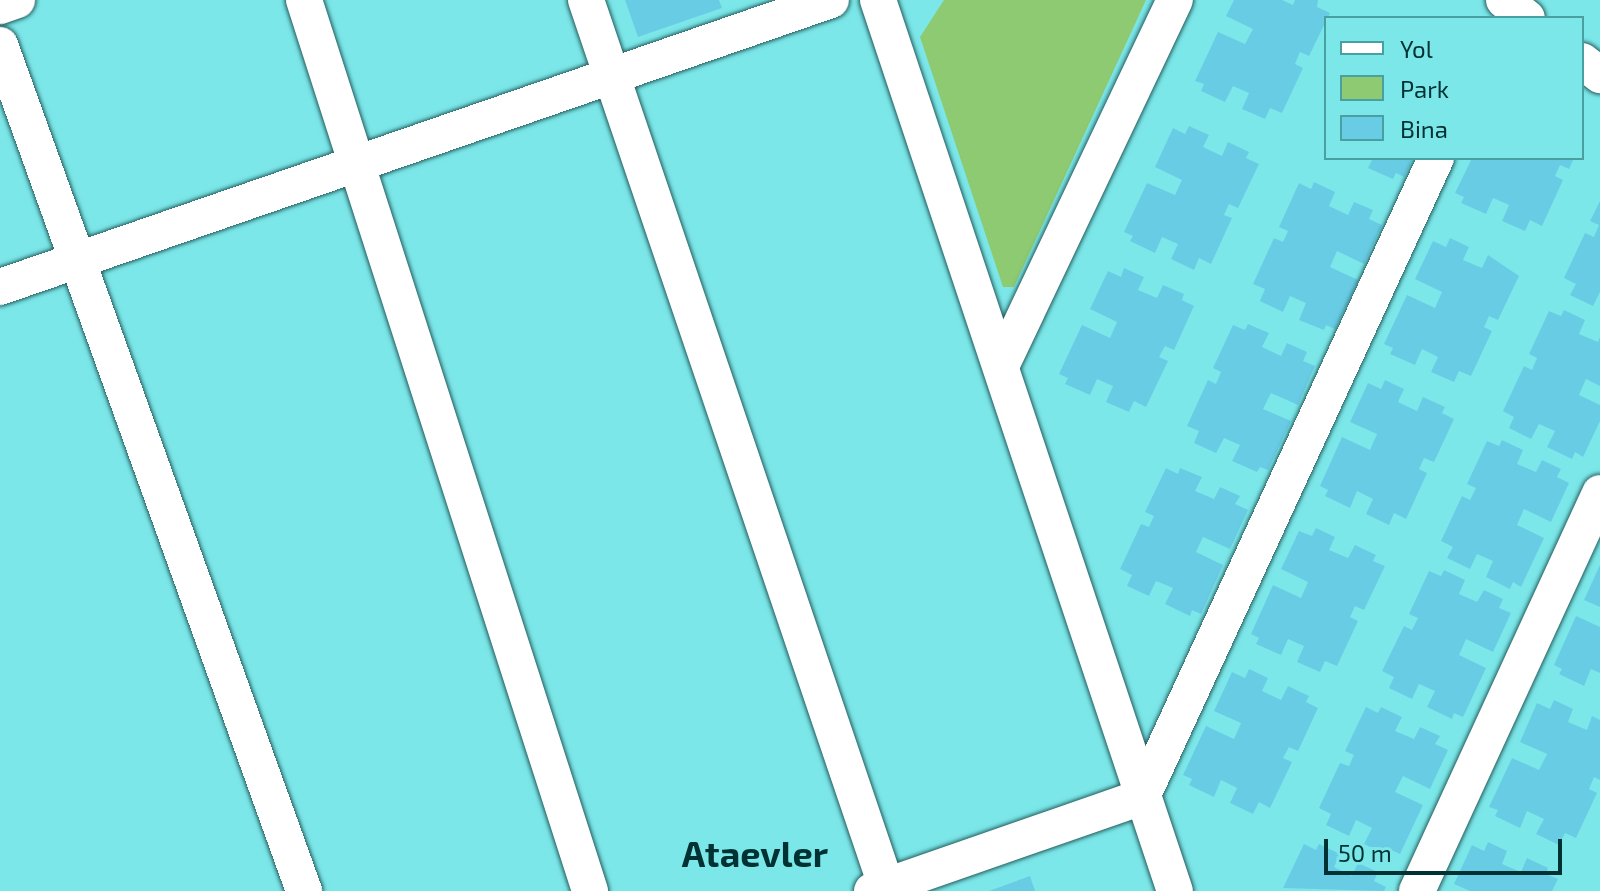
<!DOCTYPE html>
<html>
<head>
<meta charset="utf-8">
<style>
	body { margin:0 }
	#map { position:relative; width:1600px; height:891px; overflow:hidden; background:#7ce7e9; font-family:"Exo 2",sans-serif }
	div>[style] { position:absolute }
	[style*='--x'] { left:calc(var(--x)*1px); top:calc(var(--y)*1px); width:calc(var(--w)*1px); rotate:calc(var(--a)*1deg) }
	.green>* { inset:0; background:#8dca71 }
	.building>* { inset:0; background:#69cce5 }
	.roads { filter:drop-shadow(0 0 2px #235d5e) drop-shadow(0 0 2px #235d5e) }
	.minor>* { height:36px; margin:-18px; padding:0 18px; transform-origin:18px; border-radius:18px; background:#fff }
	span { translate:-50% -50%; white-space:nowrap; text-align:center; line-height:1.15; -webkit-text-stroke:7px #7ce7e9; paint-order:stroke }
	.district-label { font-size:36px; color:#003233; font-weight:700 }
	.legend { position:absolute; left:1324px; top:16px; width:260px; height:144px; box-sizing:border-box; background:#7ce7e9; border:2px solid #4a9fa0; margin:0; padding:10px 14px; list-style:none; font-size:24px; color:#003233 }
	.legend li { display:flex; align-items:center; gap:16px; height:40px }
	.legend b { width:40px; border:2px solid #4a9fa0 }
	.scale { position:absolute; left:1324px; top:839px; width:238px; height:36px; box-sizing:border-box; border:4px solid #003233; border-top:0; padding-left:10px; font-size:24px; line-height:28px; white-space:nowrap; color:#003233; -webkit-text-stroke:6px #7ce7e9; paint-order:stroke }
</style>
</head>
<body>
<div id="map">
	<div class="green">
		<div style="clip-path:polygon(944px 0,1146px 0,1014px 287px,1003px 287px,920px 37px)"></div>
	</div>
	<div class="building">
		<div style="clip-path:polygon(625px 0,719px 0,722px 8px,638px 37px)"></div>
		<div style="clip-path:polygon(1234px 0,1282px 0,1293px 5px,1295px 0,1318px 0,1317px 7px,1330px 13px,1309px 56px,1300px 52px,1295px 64px,1303px 68px,1282px 113px,1270px 108px,1265px 119px,1242px 109px,1249px 93px,1233px 86px,1225px 102px,1201px 91px,1204px 84px,1195px 81px,1218px 32px,1245px 44px,1253px 29px,1226px 16px)"></div>
		<div style="clip-path:polygon(1189px 126px,1209px 135px,1203px 147px,1222px 156px,1228px 142px,1249px 152px,1246px 158px,1259px 164px,1238px 208px,1229px 204px,1224px 215px,1232px 218px,1211px 264px,1199px 258px,1194px 270px,1171px 259px,1178px 244px,1162px 237px,1155px 253px,1130px 241px,1133px 236px,1124px 232px,1147px 183px,1175px 195px,1182px 180px,1155px 167px,1173px 128px,1185px 134px)"></div>
		<div style="clip-path:polygon(1373px 158px,1413px 158px,1404px 177px,1396px 173px,1393px 179px,1368px 168px)"></div>
		<div style="clip-path:polygon(1472px 158px,1574px 158px,1569px 169px,1560px 165px,1555px 176px,1563px 180px,1542px 226px,1530px 220px,1525px 231px,1502px 221px,1509px 205px,1493px 198px,1486px 214px,1461px 203px,1464px 197px,1455px 193px)"></div>
		<div style="clip-path:polygon(1314px 182px,1335px 192px,1329px 206px,1348px 215px,1354px 202px,1373px 210px,1369px 219px,1382px 225px,1364px 264px,1337px 251px,1330px 267px,1358px 280px,1335px 329px,1326px 325px,1324px 330px,1299px 320px,1306px 303px,1290px 296px,1283px 312px,1260px 301px,1265px 289px,1253px 284px,1274px 238px,1283px 242px,1288px 231px,1279px 227px,1299px 183px,1311px 189px)"></div>
		<div style="clip-path:polygon(1600px 201px,1600px 292px,1593px 306px,1570px 295px,1576px 284px,1564px 278px,1585px 233px,1594px 237px,1599px 225px,1590px 221px)"></div>
		<div style="clip-path:polygon(1450px 238px,1469px 247px,1463px 260px,1482px 268px,1488px 255px,1519px 276px,1498px 320px,1489px 316px,1484px 327px,1492px 331px,1471px 376px,1459px 371px,1454px 382px,1431px 372px,1438px 357px,1422px 349px,1415px 365px,1390px 354px,1393px 348px,1384px 344px,1407px 295px,1435px 308px,1442px 292px,1415px 279px,1433px 241px,1446px 247px)"></div>
		<div style="clip-path:polygon(1124px 268px,1144px 277px,1138px 290px,1157px 298px,1163px 285px,1184px 294px,1182px 300px,1194px 306px,1174px 350px,1165px 346px,1159px 357px,1168px 361px,1146px 407px,1134px 401px,1129px 412px,1106px 402px,1113px 386px,1097px 379px,1090px 395px,1065px 384px,1068px 378px,1059px 374px,1082px 325px,1110px 338px,1117px 322px,1090px 309px,1108px 271px,1121px 277px)"></div>
		<div style="clip-path:polygon(1564px 310px,1585px 320px,1579px 334px,1598px 342px,1600px 337px,1600px 386px,1586px 379px,1579px 395px,1600px 405px,1600px 421px,1583px 457px,1575px 452px,1572px 459px,1547px 447px,1555px 431px,1539px 424px,1531px 439px,1509px 428px,1514px 417px,1503px 411px,1524px 366px,1532px 370px,1537px 358px,1529px 354px,1549px 311px,1561px 316px)"></div>
		<div style="clip-path:polygon(1248px 324px,1269px 333px,1262px 347px,1281px 356px,1287px 343px,1307px 352px,1303px 361px,1315px 366px,1298px 405px,1271px 393px,1263px 409px,1291px 421px,1268px 470px,1260px 467px,1257px 472px,1232px 461px,1240px 445px,1224px 438px,1216px 453px,1194px 443px,1199px 431px,1187px 426px,1208px 380px,1216px 384px,1221px 372px,1213px 368px,1233px 325px,1245px 330px)"></div>
		<div style="clip-path:polygon(1385px 380px,1404px 389px,1398px 402px,1417px 411px,1423px 397px,1445px 407px,1442px 413px,1454px 419px,1434px 462px,1424px 458px,1419px 469px,1427px 473px,1406px 519px,1394px 513px,1389px 525px,1366px 514px,1373px 499px,1357px 491px,1350px 508px,1325px 496px,1328px 490px,1320px 486px,1342px 437px,1370px 450px,1377px 434px,1350px 422px,1368px 383px,1381px 389px)"></div>
		<div style="clip-path:polygon(1502px 440px,1523px 450px,1517px 464px,1536px 472px,1542px 460px,1561px 469px,1557px 477px,1569px 483px,1551px 522px,1524px 509px,1517px 525px,1544px 538px,1521px 587px,1513px 582px,1510px 589px,1486px 577px,1493px 561px,1477px 554px,1470px 569px,1447px 558px,1453px 547px,1441px 541px,1462px 496px,1470px 500px,1476px 488px,1467px 484px,1487px 441px,1499px 446px)"></div>
		<div style="clip-path:polygon(1166px 468px,1178px 474px,1180px 468px,1202px 477px,1195px 491px,1214px 499px,1220px 487px,1240px 496px,1235px 504px,1248px 510px,1230px 549px,1203px 537px,1196px 552px,1223px 565px,1201px 614px,1192px 610px,1190px 616px,1165px 604px,1173px 588px,1156px 581px,1149px 596px,1127px 586px,1132px 575px,1120px 569px,1141px 524px,1149px 527px,1154px 516px,1145px 512px)"></div>
		<div style="clip-path:polygon(1316px 528px,1335px 537px,1329px 550px,1348px 558px,1355px 545px,1376px 555px,1373px 561px,1385px 566px,1364px 610px,1355px 606px,1350px 617px,1358px 621px,1337px 666px,1325px 661px,1320px 672px,1297px 662px,1304px 646px,1288px 639px,1281px 655px,1256px 644px,1259px 638px,1251px 634px,1273px 585px,1301px 598px,1308px 582px,1281px 569px,1299px 531px,1312px 536px)"></div>
		<div style="clip-path:polygon(1600px 565px,1600px 607px,1584px 600px)"></div>
		<div style="clip-path:polygon(1444px 570px,1465px 580px,1459px 594px,1477px 602px,1484px 590px,1503px 599px,1499px 608px,1511px 613px,1493px 652px,1466px 639px,1459px 655px,1486px 668px,1463px 717px,1454px 713px,1452px 719px,1427px 707px,1435px 691px,1419px 684px,1412px 699px,1389px 688px,1394px 677px,1382px 671px,1404px 626px,1412px 630px,1418px 618px,1409px 614px,1429px 571px,1441px 576px)"></div>
		<div style="clip-path:polygon(1576px 616px,1600px 627px,1600px 673px,1591px 669px,1584px 686px,1559px 674px,1562px 669px,1554px 665px)"></div>
		<div style="clip-path:polygon(1249px 669px,1268px 678px,1262px 691px,1281px 700px,1288px 686px,1309px 696px,1306px 702px,1318px 708px,1298px 751px,1289px 747px,1283px 758px,1292px 762px,1270px 808px,1259px 802px,1253px 814px,1230px 803px,1237px 788px,1221px 780px,1214px 797px,1189px 785px,1192px 779px,1183px 775px,1206px 726px,1234px 739px,1241px 723px,1214px 711px,1232px 672px,1245px 678px)"></div>
		<div style="clip-path:polygon(1554px 700px,1573px 709px,1568px 722px,1587px 730px,1592px 716px,1600px 720px,1600px 780px,1594px 777px,1589px 789px,1597px 793px,1576px 838px,1565px 833px,1559px 845px,1536px 834px,1544px 819px,1527px 811px,1520px 828px,1495px 816px,1498px 810px,1489px 807px,1512px 758px,1539px 770px,1547px 754px,1520px 742px,1537px 703px,1550px 709px)"></div>
		<div style="clip-path:polygon(1366px 707px,1378px 713px,1381px 707px,1402px 717px,1395px 731px,1414px 739px,1420px 727px,1440px 736px,1435px 744px,1448px 750px,1430px 789px,1403px 776px,1395px 792px,1423px 805px,1400px 854px,1391px 850px,1389px 856px,1364px 844px,1372px 828px,1356px 820px,1349px 836px,1326px 825px,1331px 814px,1319px 808px,1340px 763px,1349px 766px,1354px 755px,1345px 751px)"></div>
		<div style="clip-path:polygon(1488px 842px,1507px 851px,1502px 864px,1521px 872px,1527px 858px,1548px 868px,1546px 874px,1558px 879px,1552px 891px,1470px 891px,1454px 884px,1472px 845px,1484px 851px)"></div>
		<div style="clip-path:polygon(1304px 844px,1316px 850px,1319px 844px,1340px 854px,1334px 867px,1352px 876px,1358px 863px,1378px 872px,1374px 881px,1386px 887px,1384px 891px,1283px 888px)"></div>
		<div style="clip-path:polygon(1030px 876px,1035px 891px,989px 891px)"></div>
	</div>
	<div class="roads">
		<div class="minor">
			<div style="--x:304;--y:0;--w:936;--a:72.2"></div>
			<div style="--x:586;--y:0;--w:941;--a:71.28"></div>
			<div style="--x:878;--y:0;--w:939;--a:71.57"></div>
			<div style="--x:1504;--y:0;--w:29;--a:38"></div>
			<div style="--x:0;--y:6;--w:18;--a:-19"></div>
			<div style="--x:0;--y:45;--w:899;--a:70.23"></div>
			<div style="--x:1582;--y:61;--w:23;--a:38"></div>
			<div style="--x:0;--y:287;--w:879;--a:-19.05"></div>
			<div style="--x:1002;--y:364;--w:403;--a:-64.6"></div>
			<div style="--x:872;--y:891;--w:286;--a:-19.2"></div>
			<div style="--x:1142;--y:797;--w:703;--a:-65.29"></div>
			<div style="--x:1417;--y:891;--w:438;--a:-65.3"></div>
		</div>
	</div>
	<div class="district-label">
		<span style="left:755px;top:853px">Ataevler</span>
	</div>
	<ul class="legend">
	<li><b style="height:10px;background:#fff"></b>Yol</li>
	<li><b style="height:22px;background:#8dca71"></b>Park</li>
	<li><b style="height:22px;background:#69cce5"></b>Bina</li>
	</ul>
	<div class="scale">50 m</div>
</div>
</body>
</html>
